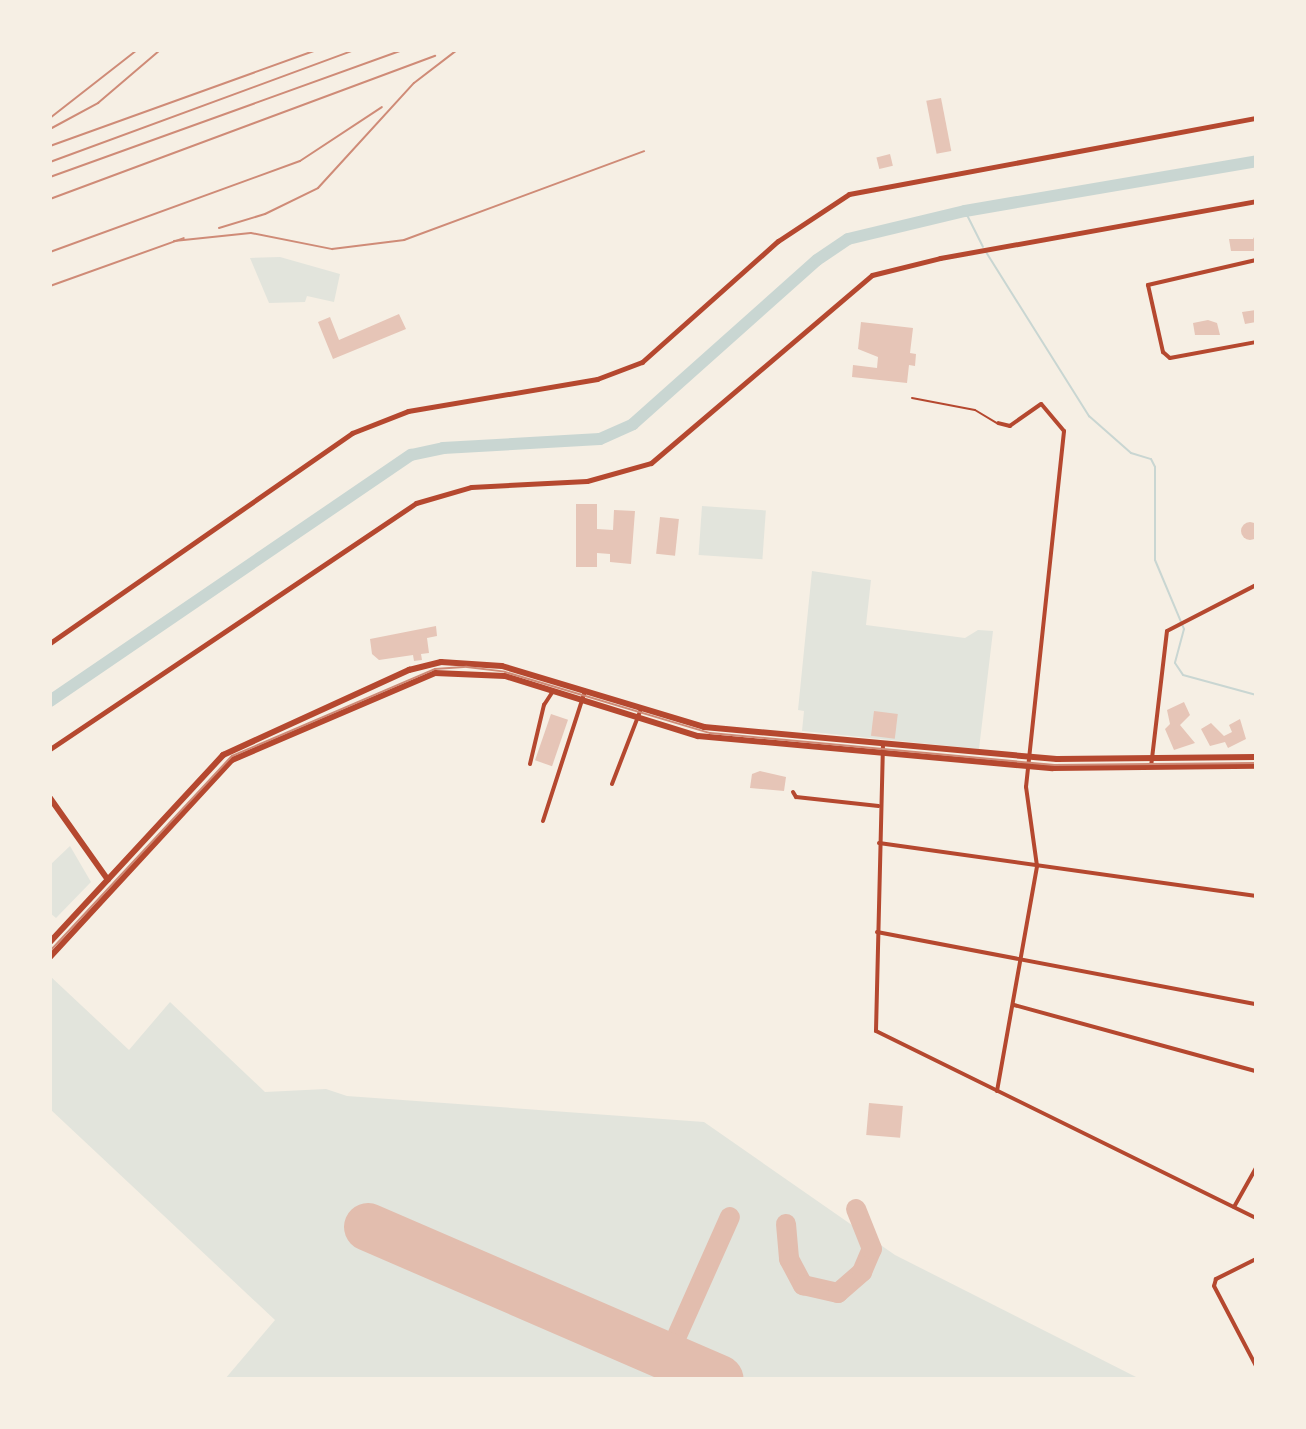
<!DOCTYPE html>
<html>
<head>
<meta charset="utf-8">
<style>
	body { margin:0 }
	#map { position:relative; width:1306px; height:1429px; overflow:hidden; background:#f6efe4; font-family:"Space Grotesk",sans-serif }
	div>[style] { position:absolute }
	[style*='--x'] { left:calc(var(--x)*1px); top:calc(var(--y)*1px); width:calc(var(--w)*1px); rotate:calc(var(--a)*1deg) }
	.green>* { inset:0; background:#e2e4dc; transform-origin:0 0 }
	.stream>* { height:2px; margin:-1px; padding:0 1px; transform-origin:1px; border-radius:1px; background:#c9d6d2 }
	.river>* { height:12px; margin:-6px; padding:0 6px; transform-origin:6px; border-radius:6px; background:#c9d6d2 }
	.taxiway>* { height:20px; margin:-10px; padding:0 10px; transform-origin:10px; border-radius:10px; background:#e2bdae }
	.runway>* { height:48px; margin:-24px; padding:0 24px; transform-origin:24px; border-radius:24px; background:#e2bdae }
	.building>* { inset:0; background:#e6c5b7; transform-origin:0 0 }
	.round { border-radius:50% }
	.service>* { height:2px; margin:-1px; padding:0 1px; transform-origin:1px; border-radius:1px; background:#b5482f }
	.minor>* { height:4px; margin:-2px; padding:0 2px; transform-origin:2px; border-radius:2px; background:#b5482f }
	.tertiary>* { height:5px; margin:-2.5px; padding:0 2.5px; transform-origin:2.5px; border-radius:2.5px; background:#b5482f }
	.secondary>* { height:6px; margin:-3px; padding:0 3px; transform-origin:3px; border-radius:3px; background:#b5482f }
	.tram>* { height:2px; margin:-1px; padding:0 1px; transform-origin:1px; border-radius:1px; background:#cf8b77 }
	.rail>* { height:2px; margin:-1px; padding:0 1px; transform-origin:1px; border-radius:1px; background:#cf8b77 }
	span { translate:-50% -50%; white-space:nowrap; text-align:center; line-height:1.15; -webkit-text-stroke:8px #f6efe4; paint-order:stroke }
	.frame { position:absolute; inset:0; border:52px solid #f6efe4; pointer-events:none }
</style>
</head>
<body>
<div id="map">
	<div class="green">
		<div style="clip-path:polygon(280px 257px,340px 274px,334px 302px,307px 296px,305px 302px,269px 303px,250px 258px)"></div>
		<div style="left:702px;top:506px;width:64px;height:49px;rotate:4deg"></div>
		<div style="clip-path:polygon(812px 571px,871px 580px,866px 625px,965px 638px,978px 630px,993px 631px,979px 749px,802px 731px,804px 711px,798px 710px)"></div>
		<div style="clip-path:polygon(70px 846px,91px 882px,56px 918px,50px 913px,50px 865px)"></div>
		<div style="clip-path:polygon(50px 976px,129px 1050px,170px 1002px,265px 1092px,326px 1089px,347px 1096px,704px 1122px,895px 1255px,1140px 1379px,225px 1379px,275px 1320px,50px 1109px)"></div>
	</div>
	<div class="stream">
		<div style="--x:965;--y:211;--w:40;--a:63.4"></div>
		<div style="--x:986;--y:252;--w:194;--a:57.9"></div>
		<div style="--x:1089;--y:416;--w:56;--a:41.4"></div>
		<div style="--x:1131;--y:453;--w:21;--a:17"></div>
		<div style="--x:1151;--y:459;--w:9;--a:63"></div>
		<div style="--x:1155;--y:467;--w:93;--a:90"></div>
		<div style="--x:1155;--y:560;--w:75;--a:67.2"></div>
		<div style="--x:1184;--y:629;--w:35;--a:105"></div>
		<div style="--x:1175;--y:663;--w:14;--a:56"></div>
		<div style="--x:1183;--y:675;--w:76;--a:15.3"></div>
	</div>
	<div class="river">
		<div style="--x:50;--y:701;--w:437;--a:-34.3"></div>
		<div style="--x:411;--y:455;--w:33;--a:-12"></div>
		<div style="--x:443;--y:448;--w:157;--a:-3.3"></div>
		<div style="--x:600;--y:439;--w:36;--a:-24"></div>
		<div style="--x:633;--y:424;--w:246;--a:-41.7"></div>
		<div style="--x:817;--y:260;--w:37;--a:-34"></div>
		<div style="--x:848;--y:239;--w:120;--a:-13.5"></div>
		<div style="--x:965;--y:211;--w:295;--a:-9.7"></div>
	</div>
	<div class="taxiway">
		<div style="--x:786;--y:1224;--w:35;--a:85"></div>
		<div style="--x:789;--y:1259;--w:30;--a:62"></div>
		<div style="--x:803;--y:1285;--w:36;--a:13"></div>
		<div style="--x:838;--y:1293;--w:32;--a:-41"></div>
		<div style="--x:862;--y:1272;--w:25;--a:-67"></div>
		<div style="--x:872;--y:1249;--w:43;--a:-111.8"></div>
		<div style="--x:668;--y:1356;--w:152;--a:-66"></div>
	</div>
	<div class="runway">
		<div style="--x:368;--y:1227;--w:383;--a:23.4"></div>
	</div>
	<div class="building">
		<div style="left:941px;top:98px;width:54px;height:15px;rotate:79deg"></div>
		<div style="left:890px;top:154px;width:12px;height:14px;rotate:76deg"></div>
		<div style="clip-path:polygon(1256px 233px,1255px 251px,1231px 251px,1229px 239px,1253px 239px)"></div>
		<div style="clip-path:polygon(1256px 310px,1256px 322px,1245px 324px,1242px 312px)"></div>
		<div style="clip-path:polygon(399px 314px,406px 329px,333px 359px,318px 322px,330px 317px,339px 340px)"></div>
		<div style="clip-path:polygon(1208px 320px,1217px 323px,1220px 335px,1195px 335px,1193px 323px)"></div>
		<div style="clip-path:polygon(861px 322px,913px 328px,910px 353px,916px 354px,915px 366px,909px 365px,907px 383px,852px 377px,853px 365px,877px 368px,878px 357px,858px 349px)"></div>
		<div style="clip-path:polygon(576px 504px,597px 504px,597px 529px,613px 530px,614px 510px,635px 511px,631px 564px,610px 562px,610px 554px,597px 553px,597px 567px,576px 567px)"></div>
		<div style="left:660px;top:517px;width:19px;height:37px;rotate:6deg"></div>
		<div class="round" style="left:1241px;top:522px;width:18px;height:18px"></div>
		<div style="clip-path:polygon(436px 626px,437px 636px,427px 638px,429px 653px,421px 654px,422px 660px,414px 661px,413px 655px,379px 660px,372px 654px,370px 639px)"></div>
		<div style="clip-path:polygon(1184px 702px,1190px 715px,1180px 725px,1195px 743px,1174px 750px,1165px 729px,1170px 724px,1167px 710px)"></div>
		<div style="left:874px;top:711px;width:24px;height:25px;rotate:7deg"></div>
		<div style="left:551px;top:714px;width:18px;height:49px;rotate:19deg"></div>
		<div style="clip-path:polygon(1240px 719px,1246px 739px,1228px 748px,1225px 742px,1210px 746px,1201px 729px,1211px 723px,1224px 736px,1232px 732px,1229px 725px)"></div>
		<div style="clip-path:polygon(760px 771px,786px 777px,784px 791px,750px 788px,752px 774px)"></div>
		<div style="left:869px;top:1103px;width:34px;height:32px;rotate:5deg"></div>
	</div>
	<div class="service">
		<div style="--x:912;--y:398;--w:64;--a:10.8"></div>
		<div style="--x:975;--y:410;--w:26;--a:31"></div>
	</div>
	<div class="minor">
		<div style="--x:1256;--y:260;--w:111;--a:167"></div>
		<div style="--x:1148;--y:285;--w:69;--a:77.4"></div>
		<div style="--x:1163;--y:352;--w:9;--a:41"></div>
		<div style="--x:1170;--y:358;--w:87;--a:-10.5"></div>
		<div style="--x:883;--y:744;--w:287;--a:91.4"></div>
		<div style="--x:876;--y:1031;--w:424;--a:26.2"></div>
		<div style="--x:530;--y:764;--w:61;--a:-76.7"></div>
		<div style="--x:544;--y:705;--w:17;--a:-57"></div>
		<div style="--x:1151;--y:767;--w:137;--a:-83.3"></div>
		<div style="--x:1167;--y:631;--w:100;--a:-27.3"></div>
		<div style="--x:612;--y:784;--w:80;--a:-68.9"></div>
		<div style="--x:793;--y:792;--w:6;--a:59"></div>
		<div style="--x:796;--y:797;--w:83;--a:6.2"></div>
		<div style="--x:543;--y:821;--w:137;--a:-72.1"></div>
		<div style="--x:879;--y:843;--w:381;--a:8"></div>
		<div style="--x:877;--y:932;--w:386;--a:10.8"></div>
		<div style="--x:1014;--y:1005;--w:251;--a:15.3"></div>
		<div style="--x:997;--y:1091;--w:229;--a:-79.9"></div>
		<div style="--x:1037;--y:866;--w:80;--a:-97.9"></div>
		<div style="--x:1026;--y:787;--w:358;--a:-83.9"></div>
		<div style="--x:1064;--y:431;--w:35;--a:-130"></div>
		<div style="--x:1041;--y:404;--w:38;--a:145"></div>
		<div style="--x:1010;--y:426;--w:12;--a:-166"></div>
		<div style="--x:1234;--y:1207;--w:45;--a:-60.6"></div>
		<div style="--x:1256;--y:1259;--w:45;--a:153.4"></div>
		<div style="--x:1216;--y:1279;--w:7;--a:106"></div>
		<div style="--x:1214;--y:1286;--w:90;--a:62.3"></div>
	</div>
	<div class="tertiary">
		<div style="--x:50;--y:643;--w:368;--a:-34.8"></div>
		<div style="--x:352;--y:433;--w:60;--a:-21.4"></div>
		<div style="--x:408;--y:411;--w:192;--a:-9.6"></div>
		<div style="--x:597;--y:379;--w:48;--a:-20.7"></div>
		<div style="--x:642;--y:362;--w:182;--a:-41.7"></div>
		<div style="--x:778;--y:241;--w:85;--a:-33.5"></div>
		<div style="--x:849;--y:194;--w:414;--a:-10.6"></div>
		<div style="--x:50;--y:749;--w:441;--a:-33.9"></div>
		<div style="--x:416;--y:503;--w:57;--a:-16.2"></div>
		<div style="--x:471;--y:487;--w:116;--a:-3"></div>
		<div style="--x:587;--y:481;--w:66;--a:-15.7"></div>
		<div style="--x:651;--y:463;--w:290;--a:-40.4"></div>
		<div style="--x:872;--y:275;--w:70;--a:-14"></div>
		<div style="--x:940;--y:258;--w:321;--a:-10.2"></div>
	</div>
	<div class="secondary">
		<div style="--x:50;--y:798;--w:100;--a:54.7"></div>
		<div style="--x:50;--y:942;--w:255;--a:-47.2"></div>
		<div style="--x:223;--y:755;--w:205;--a:-24.6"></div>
		<div style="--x:409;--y:670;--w:33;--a:-14"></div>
		<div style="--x:441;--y:662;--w:61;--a:3.8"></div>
		<div style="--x:502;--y:666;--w:211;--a:16.8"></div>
		<div style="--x:704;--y:727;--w:354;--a:5.2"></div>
		<div style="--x:1057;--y:759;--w:199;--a:-0.6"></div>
		<div style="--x:50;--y:957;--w:268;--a:-47.3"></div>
		<div style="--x:232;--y:760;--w:221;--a:-23.2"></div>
		<div style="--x:435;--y:673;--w:70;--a:2.5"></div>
		<div style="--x:505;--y:676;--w:202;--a:17.3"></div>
		<div style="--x:698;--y:736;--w:356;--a:5.2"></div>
		<div style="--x:1053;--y:768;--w:203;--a:-0.6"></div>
	</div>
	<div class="tram">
		<div style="--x:50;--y:951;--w:267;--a:-47"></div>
		<div style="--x:232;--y:756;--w:221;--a:-23.2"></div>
		<div style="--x:435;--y:669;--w:32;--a:-4"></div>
		<div style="--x:467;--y:667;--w:38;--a:7"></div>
		<div style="--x:505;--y:672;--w:214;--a:16.6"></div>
		<div style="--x:710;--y:733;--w:346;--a:5.3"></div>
		<div style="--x:1055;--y:765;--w:201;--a:-0.6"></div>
	</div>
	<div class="rail">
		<div style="--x:50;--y:118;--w:110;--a:-38"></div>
		<div style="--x:50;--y:129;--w:55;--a:-28.4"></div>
		<div style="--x:98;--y:103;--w:82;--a:-40.5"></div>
		<div style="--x:50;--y:146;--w:284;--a:-19.8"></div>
		<div style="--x:50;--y:162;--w:324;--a:-20.2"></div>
		<div style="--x:50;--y:177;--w:374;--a:-19.8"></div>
		<div style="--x:50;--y:199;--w:411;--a:-20.4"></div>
		<div style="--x:219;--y:228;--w:48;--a:-16.9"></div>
		<div style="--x:265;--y:214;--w:59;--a:-26.1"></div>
		<div style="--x:318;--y:188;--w:142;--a:-47.6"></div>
		<div style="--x:414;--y:83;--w:54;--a:-37.5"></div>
		<div style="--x:174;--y:241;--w:77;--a:-5.9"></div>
		<div style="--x:251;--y:233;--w:83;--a:11.2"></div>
		<div style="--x:332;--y:249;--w:73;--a:-7.1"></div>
		<div style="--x:404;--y:240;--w:256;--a:-20.3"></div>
		<div style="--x:50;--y:252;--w:266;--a:-20"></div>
		<div style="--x:300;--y:161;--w:98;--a:-33.4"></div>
		<div style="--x:50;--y:286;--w:142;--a:-19.7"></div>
	</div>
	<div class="frame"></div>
</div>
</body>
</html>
